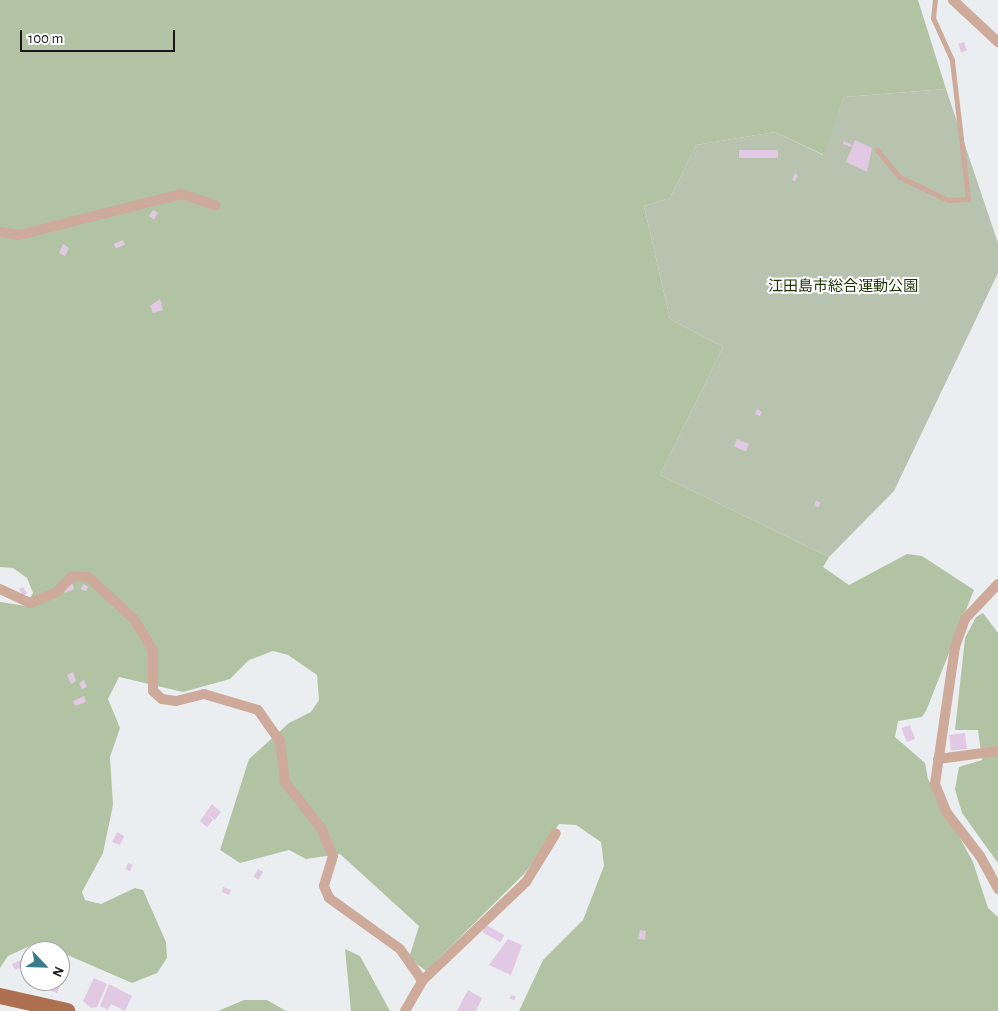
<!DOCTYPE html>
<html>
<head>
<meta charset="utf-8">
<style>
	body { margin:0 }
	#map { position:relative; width:998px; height:1011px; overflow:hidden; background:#ebeef1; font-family:"Alegreya Sans","Noto Sans JP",sans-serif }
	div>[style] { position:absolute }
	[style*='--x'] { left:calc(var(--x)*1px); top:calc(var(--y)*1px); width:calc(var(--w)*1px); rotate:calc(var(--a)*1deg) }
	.green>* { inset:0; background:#b8c3af }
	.forest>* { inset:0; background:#b2c3a4 }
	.building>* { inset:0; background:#e1c8e3; transform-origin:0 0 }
	.lane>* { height:5px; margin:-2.5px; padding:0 2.5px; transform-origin:2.5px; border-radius:2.5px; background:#cdaa99 }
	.street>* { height:10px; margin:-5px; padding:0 5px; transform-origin:5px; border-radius:5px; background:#cdaa99 }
	.primary>* { height:16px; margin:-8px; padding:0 8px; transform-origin:8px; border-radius:8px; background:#ad7051 }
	span { translate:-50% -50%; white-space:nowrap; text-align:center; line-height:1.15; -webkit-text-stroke:4px #fff; paint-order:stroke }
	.park-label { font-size:15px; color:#1e3303 }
	.north { position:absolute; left:20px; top:941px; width:50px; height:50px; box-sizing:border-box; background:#fff; border:1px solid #a2a2a3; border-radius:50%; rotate:114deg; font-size:14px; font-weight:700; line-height:20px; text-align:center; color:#161718 }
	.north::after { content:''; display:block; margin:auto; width:18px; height:22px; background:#387c8a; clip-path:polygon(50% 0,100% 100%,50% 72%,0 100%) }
	.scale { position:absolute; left:20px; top:30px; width:155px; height:22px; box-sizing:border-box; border:2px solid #161718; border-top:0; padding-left:6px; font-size:15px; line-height:18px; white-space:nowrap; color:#161718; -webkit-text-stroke:4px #fff; paint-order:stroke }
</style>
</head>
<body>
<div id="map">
	<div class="green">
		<div style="clip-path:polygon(946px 89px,998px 243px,998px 273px,894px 491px,829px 557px,660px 475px,723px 347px,670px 319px,644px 206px,670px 198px,696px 145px,775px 132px,823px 155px,844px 97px)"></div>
	</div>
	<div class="forest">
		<div style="clip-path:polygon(0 0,918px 0,946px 89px,844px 97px,824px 155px,775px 132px,696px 145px,670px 198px,644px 206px,670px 319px,723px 347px,660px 475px,829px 557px,823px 567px,849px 585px,907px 554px,922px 556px,974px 590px,926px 711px,922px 717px,898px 721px,895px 737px,925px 763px,928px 779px,973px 862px,988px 908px,998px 917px,998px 1011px,519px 1011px,543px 960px,583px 920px,604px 866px,601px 842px,576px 825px,559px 824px,525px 873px,426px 971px,409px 958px,419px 926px,340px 854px,306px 859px,289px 850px,240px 863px,220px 850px,249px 759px,289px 723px,311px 712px,319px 700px,317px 675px,288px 655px,273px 651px,249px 660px,230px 679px,183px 692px,119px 677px,108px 699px,120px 728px,110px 757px,113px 805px,103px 853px,82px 892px,85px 900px,101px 904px,135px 888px,143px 890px,166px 942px,167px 958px,157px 973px,132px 983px,56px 950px,32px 945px,8px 956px,0 968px,0 602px,26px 606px,33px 593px,27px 578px,13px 568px,0 567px)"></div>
		<div style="clip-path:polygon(983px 613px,998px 633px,998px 863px,962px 813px,955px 789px,959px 767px,982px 760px,978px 730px,955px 730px,965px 638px,976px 617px)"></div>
		<div style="clip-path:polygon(345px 949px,360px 956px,390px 1011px,351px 1011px)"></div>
		<div style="clip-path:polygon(244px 1000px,267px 1000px,286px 1011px,218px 1011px)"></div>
	</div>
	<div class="building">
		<div style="left:964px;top:42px;width:9px;height:6px;rotate:72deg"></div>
		<div style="clip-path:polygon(855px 140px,872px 148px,867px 172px,846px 162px)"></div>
		<div style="clip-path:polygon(844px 141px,852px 145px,851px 147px,843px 144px)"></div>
		<div style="left:778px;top:150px;width:8px;height:39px;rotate:90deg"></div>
		<div style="clip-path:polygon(795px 173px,798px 175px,795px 181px,792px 180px)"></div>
		<div style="clip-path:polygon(153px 210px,158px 213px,154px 220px,149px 216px)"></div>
		<div style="left:123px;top:240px;width:5px;height:10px;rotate:68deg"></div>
		<div style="clip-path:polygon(63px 244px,69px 248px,65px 256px,59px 253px)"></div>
		<div style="clip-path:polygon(160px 299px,163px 310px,153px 313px,150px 306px)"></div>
		<div style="clip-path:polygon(757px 409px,762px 412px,760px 416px,755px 414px)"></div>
		<div style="left:737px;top:439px;width:13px;height:8px;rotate:23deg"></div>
		<div style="left:816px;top:501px;width:5px;height:5px;rotate:22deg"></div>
		<div style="clip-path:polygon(73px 584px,74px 589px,65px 593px,63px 588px)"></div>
		<div style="clip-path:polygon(83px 584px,88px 587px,86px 591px,81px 589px)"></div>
		<div style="clip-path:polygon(23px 587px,27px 593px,23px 596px,19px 589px)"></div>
		<div style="clip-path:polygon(73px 672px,76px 681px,71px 684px,67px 675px)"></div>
		<div style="clip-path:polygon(84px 680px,87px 687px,82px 689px,79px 683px)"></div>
		<div style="clip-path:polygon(84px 696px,86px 702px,75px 706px,73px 701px)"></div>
		<div style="left:910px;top:725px;width:15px;height:9px;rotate:70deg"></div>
		<div style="left:965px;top:733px;width:16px;height:16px;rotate:83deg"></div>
		<div style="clip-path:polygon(212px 804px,221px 812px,215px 820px,209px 815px,213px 820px,207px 827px,200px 821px)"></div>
		<div style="clip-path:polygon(117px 832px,124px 836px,120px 845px,112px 842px)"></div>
		<div style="left:128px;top:863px;width:5px;height:7px;rotate:22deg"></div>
		<div style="left:258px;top:869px;width:6px;height:9px;rotate:31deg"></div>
		<div style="clip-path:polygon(223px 887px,231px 890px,229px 895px,222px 892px)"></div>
		<div style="left:486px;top:925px;width:21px;height:8px;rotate:29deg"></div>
		<div style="clip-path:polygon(640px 930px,646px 931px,645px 940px,638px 939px)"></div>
		<div style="clip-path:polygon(508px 939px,522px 945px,511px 975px,489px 965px)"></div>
		<div style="clip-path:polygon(25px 958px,28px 965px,15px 970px,12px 964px)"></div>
		<div style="clip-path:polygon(30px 963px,30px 981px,60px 981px,63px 977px,57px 993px,23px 980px)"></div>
		<div style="clip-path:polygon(94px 978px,107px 984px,97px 1007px,91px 1008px,83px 1001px)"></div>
		<div style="clip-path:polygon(109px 984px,132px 996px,125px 1011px,111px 1004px,108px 1010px,100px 1006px)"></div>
		<div style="clip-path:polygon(468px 990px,482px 998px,476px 1011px,457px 1011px)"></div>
		<div style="left:511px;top:995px;width:5px;height:4px;rotate:22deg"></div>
	</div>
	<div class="lane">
		<div style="--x:877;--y:150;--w:35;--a:50"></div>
		<div style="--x:900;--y:177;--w:53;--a:25.6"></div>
		<div style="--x:948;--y:200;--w:20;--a:-3"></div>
		<div style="--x:968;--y:199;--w:140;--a:-96.6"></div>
		<div style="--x:952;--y:60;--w:46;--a:-114.3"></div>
		<div style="--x:933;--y:18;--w:18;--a:-84"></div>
	</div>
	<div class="street">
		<div style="--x:953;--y:0;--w:62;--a:43"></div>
		<div style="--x:0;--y:232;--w:19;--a:9"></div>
		<div style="--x:19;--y:235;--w:167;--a:-14.2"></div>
		<div style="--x:181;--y:194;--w:36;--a:18"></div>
		<div style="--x:998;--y:584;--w:48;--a:133.3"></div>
		<div style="--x:965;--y:619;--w:30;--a:110"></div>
		<div style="--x:955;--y:647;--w:138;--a:98.3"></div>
		<div style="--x:935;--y:784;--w:31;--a:68"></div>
		<div style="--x:947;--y:813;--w:54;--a:52.5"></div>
		<div style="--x:980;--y:856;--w:38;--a:61"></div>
		<div style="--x:0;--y:589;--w:33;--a:25"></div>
		<div style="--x:30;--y:603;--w:29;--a:-22"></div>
		<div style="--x:57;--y:592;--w:22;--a:-47"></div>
		<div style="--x:72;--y:576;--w:16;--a:4"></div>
		<div style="--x:88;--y:577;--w:62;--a:42.4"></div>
		<div style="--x:134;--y:619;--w:37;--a:59"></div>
		<div style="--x:153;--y:651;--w:40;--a:90"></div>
		<div style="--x:153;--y:691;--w:12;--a:42"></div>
		<div style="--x:162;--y:699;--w:14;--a:8"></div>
		<div style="--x:176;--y:701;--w:29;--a:-14"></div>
		<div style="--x:204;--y:694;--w:56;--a:16.5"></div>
		<div style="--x:258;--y:710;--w:39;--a:55"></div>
		<div style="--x:280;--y:742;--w:40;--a:82.9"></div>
		<div style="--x:285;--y:782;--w:58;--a:52"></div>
		<div style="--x:321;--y:828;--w:30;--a:67"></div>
		<div style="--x:333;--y:856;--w:31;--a:107"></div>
		<div style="--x:324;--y:886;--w:13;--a:67"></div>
		<div style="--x:329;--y:898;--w:87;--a:35.7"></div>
		<div style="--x:400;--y:949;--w:39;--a:55"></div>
		<div style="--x:938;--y:759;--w:61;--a:-7.6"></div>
		<div style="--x:405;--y:1011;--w:34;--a:-60"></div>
		<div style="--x:422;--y:981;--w:144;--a:-43.6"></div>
		<div style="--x:526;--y:882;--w:57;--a:-58.5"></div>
	</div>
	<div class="primary">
		<div style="--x:0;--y:996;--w:69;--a:12.6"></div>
	</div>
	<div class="park-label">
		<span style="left:843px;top:287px">江田島市総合運動公園</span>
	</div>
	<div class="north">N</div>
	<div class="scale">100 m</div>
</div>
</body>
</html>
